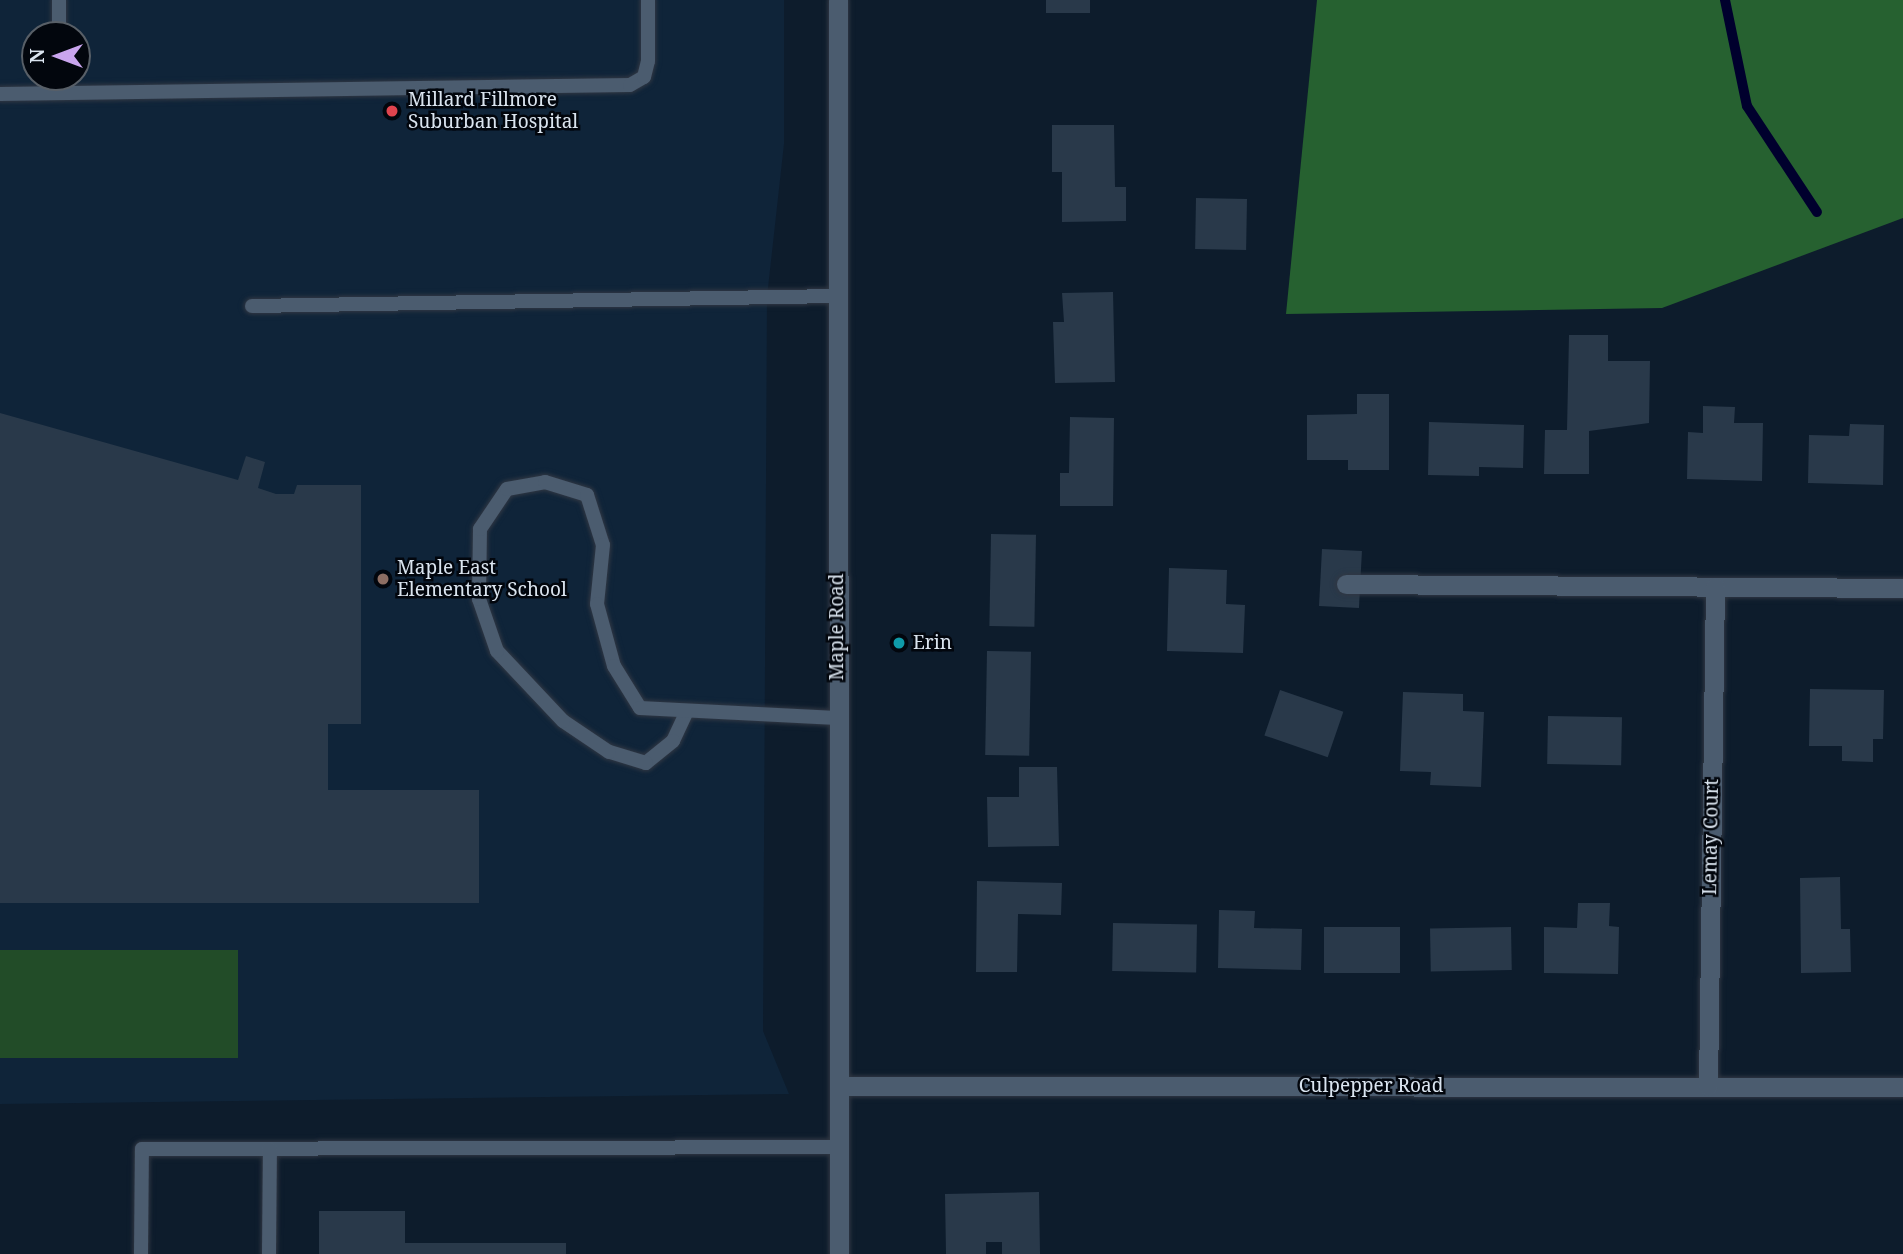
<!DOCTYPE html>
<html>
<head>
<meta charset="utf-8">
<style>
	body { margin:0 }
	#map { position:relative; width:1903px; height:1254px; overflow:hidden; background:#0d1c2c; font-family:"Noto Serif",serif }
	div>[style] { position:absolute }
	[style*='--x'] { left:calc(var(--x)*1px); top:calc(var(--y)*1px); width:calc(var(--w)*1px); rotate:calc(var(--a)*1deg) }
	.built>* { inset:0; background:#0f2439 }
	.green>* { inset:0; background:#224c28; transform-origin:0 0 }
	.forest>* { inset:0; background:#266130 }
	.stream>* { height:10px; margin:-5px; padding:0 5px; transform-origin:5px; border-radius:5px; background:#00002d }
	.building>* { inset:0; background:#29394a; transform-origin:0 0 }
	.roads { filter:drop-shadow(0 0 2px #303743) drop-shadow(0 0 2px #303743) }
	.service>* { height:14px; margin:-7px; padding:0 7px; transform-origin:7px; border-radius:7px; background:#4b5c6f }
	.minor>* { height:19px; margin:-9.5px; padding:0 9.5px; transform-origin:9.5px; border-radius:9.5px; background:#4b5c6f }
	.secondary>* { height:19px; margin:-9.5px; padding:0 9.5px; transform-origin:9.5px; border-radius:9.5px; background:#4b5c6f }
	.dots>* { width:19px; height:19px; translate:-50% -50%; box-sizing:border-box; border:4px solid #02060d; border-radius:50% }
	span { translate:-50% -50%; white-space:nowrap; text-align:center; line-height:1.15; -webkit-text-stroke:5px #02060d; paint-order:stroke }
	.poi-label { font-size:19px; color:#dae4ef }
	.left { translate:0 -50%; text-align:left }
	.street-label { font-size:19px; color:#dae4ef }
	.north { position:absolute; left:21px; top:21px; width:70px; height:70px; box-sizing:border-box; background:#02060d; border:2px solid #585f67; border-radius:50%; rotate:270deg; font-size:19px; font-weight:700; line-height:28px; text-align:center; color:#dae4ef }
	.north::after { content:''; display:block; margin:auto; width:24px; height:32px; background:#c9a5ee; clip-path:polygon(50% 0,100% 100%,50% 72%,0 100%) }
</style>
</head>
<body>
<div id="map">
	<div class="built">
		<div style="clip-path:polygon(evenodd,0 0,784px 0,784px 144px,767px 297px,763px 1031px,789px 1094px,0 1104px,0 0,35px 35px,77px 35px,77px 77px,35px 77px,35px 35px)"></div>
	</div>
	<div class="green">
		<div style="left:0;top:950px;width:238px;height:108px"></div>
	</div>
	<div class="forest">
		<div style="clip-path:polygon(1317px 0,1903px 0,1903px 218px,1662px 308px,1286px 314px)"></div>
	</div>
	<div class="stream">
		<div style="--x:1725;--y:0;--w:108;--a:78.3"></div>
		<div style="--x:1747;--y:106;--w:127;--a:56.6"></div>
	</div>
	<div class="building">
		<div style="left:1046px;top:0;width:44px;height:13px"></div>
		<div style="clip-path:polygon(1052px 125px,1114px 125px,1115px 187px,1126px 187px,1126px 221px,1062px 222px,1062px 172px,1052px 172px)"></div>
		<div style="left:1196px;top:198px;width:51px;height:51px;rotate:1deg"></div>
		<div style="clip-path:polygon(1113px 292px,1115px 382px,1055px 383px,1053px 322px,1064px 322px,1062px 293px)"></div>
		<div style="clip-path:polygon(1569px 335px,1608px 335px,1608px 361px,1650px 361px,1649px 423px,1589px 431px,1589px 474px,1544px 474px,1545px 430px,1567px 430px)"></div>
		<div style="clip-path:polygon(1357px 394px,1389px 394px,1389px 470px,1348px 470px,1348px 460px,1307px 460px,1307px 415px,1357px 414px)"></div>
		<div style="clip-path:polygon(1703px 406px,1735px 407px,1734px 423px,1763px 423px,1762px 481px,1687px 479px,1688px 432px,1703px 433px)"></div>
		<div style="clip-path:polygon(0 413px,238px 480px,246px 456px,265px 462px,258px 488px,276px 494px,294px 494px,297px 485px,361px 485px,361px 724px,328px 724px,328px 790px,479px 790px,479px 903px,0 903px)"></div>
		<div style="clip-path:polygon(1070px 417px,1114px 418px,1113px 506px,1060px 506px,1060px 473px,1069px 473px)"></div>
		<div style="clip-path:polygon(1429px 422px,1524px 425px,1523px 468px,1479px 467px,1479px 476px,1428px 475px)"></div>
		<div style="clip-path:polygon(1850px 424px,1884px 425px,1883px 485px,1808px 483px,1809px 435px,1849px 436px)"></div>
		<div style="left:991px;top:534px;width:45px;height:92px;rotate:1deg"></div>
		<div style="left:1322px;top:549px;width:40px;height:57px;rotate:3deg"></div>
		<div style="clip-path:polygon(1169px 568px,1227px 570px,1226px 604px,1245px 605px,1243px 653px,1167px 651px)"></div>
		<div style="left:987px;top:651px;width:44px;height:104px;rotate:1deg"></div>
		<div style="clip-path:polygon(1810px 689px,1884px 690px,1883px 739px,1873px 739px,1873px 762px,1842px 761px,1842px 746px,1809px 746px)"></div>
		<div style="left:1280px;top:690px;width:67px;height:48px;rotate:19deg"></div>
		<div style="clip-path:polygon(1403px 692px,1463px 694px,1463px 711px,1484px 712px,1481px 787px,1430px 785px,1431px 772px,1400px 771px)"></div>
		<div style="left:1548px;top:716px;width:74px;height:48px;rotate:1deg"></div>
		<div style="clip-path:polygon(1019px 767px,1057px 767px,1059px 846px,988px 847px,987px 797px,1019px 797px)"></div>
		<div style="clip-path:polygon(1840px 877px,1841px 929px,1850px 929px,1851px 972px,1801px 973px,1800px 878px)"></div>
		<div style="clip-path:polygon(977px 881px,1062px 883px,1061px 915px,1018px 914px,1017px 972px,976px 972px)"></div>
		<div style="clip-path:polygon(1578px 903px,1610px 903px,1609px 926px,1619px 927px,1618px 974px,1544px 973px,1544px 927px,1577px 928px)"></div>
		<div style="clip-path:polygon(1219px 910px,1255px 911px,1254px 928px,1302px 929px,1301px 970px,1218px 968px)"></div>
		<div style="left:1113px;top:923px;width:84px;height:48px;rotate:1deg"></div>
		<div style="left:1324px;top:927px;width:76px;height:46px"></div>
		<div style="left:1511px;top:927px;width:43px;height:81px;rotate:89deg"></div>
		<div style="clip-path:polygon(1039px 1192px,1040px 1254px,1002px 1254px,1002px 1242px,986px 1242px,986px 1254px,946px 1254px,945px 1194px)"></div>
		<div style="clip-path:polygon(319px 1211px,405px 1211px,405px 1243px,566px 1243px,566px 1254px,319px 1254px)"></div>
	</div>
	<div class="roads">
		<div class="service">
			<div style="--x:59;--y:0;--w:35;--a:90"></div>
			<div style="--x:60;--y:77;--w:15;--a:90"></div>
			<div style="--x:0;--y:94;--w:630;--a:-0.82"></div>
			<div style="--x:630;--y:85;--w:16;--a:-30"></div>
			<div style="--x:644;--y:77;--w:16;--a:-76"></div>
			<div style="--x:648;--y:61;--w:61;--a:-90"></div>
			<div style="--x:252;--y:306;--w:586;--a:-0.98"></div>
			<div style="--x:687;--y:711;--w:33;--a:115"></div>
			<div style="--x:673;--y:741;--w:35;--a:141"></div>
			<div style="--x:646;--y:763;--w:39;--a:-163"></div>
			<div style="--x:609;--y:752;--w:55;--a:-146"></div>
			<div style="--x:563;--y:721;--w:96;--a:-133.3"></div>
			<div style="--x:497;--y:651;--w:55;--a:-109.1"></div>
			<div style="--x:479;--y:599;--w:70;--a:-89.2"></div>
			<div style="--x:480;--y:529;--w:48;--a:-56"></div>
			<div style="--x:507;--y:489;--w:39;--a:-10"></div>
			<div style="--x:545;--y:482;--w:44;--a:17.2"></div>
			<div style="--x:587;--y:495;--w:52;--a:72.3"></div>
			<div style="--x:603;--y:545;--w:59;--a:95.8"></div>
			<div style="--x:597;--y:604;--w:64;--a:74.7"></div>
			<div style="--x:614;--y:666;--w:49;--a:58.2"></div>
			<div style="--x:640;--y:708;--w:197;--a:2.9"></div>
			<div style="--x:141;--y:1254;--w:105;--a:-89.5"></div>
			<div style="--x:142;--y:1149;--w:697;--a:-0.16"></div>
			<div style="--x:269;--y:1254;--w:105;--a:-89.5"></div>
		</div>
		<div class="minor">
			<div style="--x:1346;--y:584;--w:557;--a:0.41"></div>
			<div style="--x:839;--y:1086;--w:1064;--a:0.05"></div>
			<div style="--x:1708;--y:1086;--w:499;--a:-89.2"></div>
		</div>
		<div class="secondary">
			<div style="--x:838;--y:0;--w:1254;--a:89.95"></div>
		</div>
	</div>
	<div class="dots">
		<div style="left:392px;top:111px;background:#e0444e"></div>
		<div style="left:383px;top:579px;background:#8d6e63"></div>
		<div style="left:899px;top:643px;background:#0f9aa8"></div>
	</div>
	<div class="poi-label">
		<span class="left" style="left:408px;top:111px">Millard Fillmore<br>Suburban Hospital</span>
		<span class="left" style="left:397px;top:579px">Maple East<br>Elementary School</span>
		<span class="left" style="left:913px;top:643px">Erin</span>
	</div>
	<div class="street-label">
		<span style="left:837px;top:627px;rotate:-90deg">Maple Road</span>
		<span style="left:1711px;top:837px;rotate:-89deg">Lemay Court</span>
		<span style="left:1371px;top:1086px">Culpepper Road</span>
	</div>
	<div class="north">N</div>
</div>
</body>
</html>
